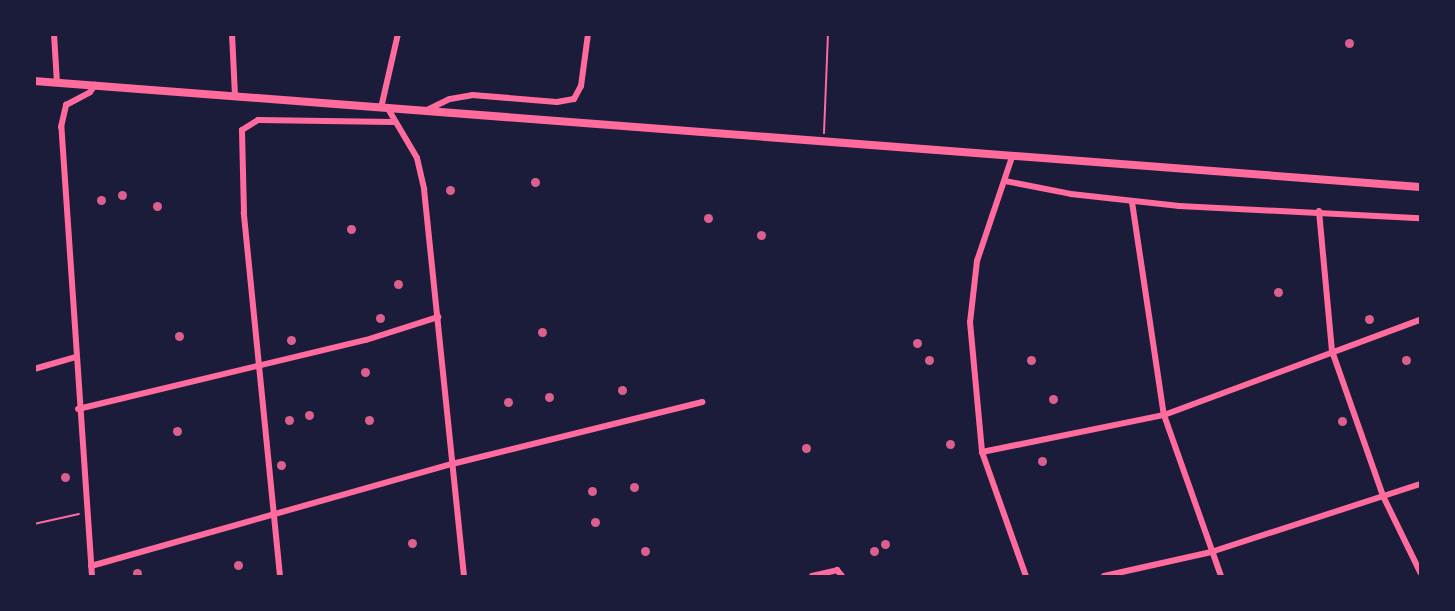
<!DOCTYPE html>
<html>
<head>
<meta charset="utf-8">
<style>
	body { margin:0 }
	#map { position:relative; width:1455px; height:611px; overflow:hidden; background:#1b1b3a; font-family:"Open Sans",sans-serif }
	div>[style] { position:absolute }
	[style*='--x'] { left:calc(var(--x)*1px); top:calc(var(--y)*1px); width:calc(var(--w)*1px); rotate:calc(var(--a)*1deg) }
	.building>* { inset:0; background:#dd5f8e }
	.round { border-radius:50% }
	.path>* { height:2px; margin:-1px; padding:0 1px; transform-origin:1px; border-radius:1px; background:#ff6b9d }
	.minor>* { height:6px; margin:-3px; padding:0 3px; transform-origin:3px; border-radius:3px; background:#ff6b9d }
	.tertiary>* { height:8px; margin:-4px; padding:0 4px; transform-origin:4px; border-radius:4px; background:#ff6b9d }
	span { translate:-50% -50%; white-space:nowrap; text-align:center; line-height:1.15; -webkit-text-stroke:4.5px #1b1b3a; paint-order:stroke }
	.frame { position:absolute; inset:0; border:36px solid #1b1b3a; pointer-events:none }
</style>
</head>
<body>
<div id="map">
	<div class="building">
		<div class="round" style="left:1344.5px;top:38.5px;width:9px;height:9px"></div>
		<div class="round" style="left:530.5px;top:177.5px;width:9px;height:9px"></div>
		<div class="round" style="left:445.5px;top:185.5px;width:9px;height:9px"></div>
		<div class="round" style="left:117.5px;top:190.5px;width:9px;height:9px"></div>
		<div class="round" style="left:96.5px;top:195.5px;width:9px;height:9px"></div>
		<div class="round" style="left:152.5px;top:201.5px;width:9px;height:9px"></div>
		<div class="round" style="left:703.5px;top:213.5px;width:9px;height:9px"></div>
		<div class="round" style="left:346.5px;top:224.5px;width:9px;height:9px"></div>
		<div class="round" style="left:756.5px;top:230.5px;width:9px;height:9px"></div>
		<div class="round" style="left:393.5px;top:279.5px;width:9px;height:9px"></div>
		<div class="round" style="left:1273.5px;top:287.5px;width:9px;height:9px"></div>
		<div class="round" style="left:375.5px;top:313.5px;width:9px;height:9px"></div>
		<div class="round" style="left:1364.5px;top:314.5px;width:9px;height:9px"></div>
		<div class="round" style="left:537.5px;top:327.5px;width:9px;height:9px"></div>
		<div class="round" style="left:174.5px;top:331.5px;width:9px;height:9px"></div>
		<div class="round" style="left:286.5px;top:335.5px;width:9px;height:9px"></div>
		<div class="round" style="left:912.5px;top:338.5px;width:9px;height:9px"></div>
		<div class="round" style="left:1026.5px;top:355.5px;width:9px;height:9px"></div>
		<div class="round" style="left:1401.5px;top:355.5px;width:9px;height:9px"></div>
		<div class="round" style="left:924.5px;top:355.5px;width:9px;height:9px"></div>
		<div class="round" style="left:360.5px;top:367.5px;width:9px;height:9px"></div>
		<div class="round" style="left:617.5px;top:385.5px;width:9px;height:9px"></div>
		<div class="round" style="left:544.5px;top:392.5px;width:9px;height:9px"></div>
		<div class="round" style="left:1048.5px;top:394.5px;width:9px;height:9px"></div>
		<div class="round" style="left:503.5px;top:397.5px;width:9px;height:9px"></div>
		<div class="round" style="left:304.5px;top:410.5px;width:9px;height:9px"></div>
		<div class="round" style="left:364.5px;top:415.5px;width:9px;height:9px"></div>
		<div class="round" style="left:284.5px;top:415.5px;width:9px;height:9px"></div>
		<div class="round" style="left:1337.5px;top:416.5px;width:9px;height:9px"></div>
		<div class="round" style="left:172.5px;top:426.5px;width:9px;height:9px"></div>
		<div class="round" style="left:945.5px;top:439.5px;width:9px;height:9px"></div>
		<div class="round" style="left:801.5px;top:443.5px;width:9px;height:9px"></div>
		<div class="round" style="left:1037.5px;top:456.5px;width:9px;height:9px"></div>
		<div class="round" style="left:276.5px;top:460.5px;width:9px;height:9px"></div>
		<div class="round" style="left:60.5px;top:472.5px;width:9px;height:9px"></div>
		<div class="round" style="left:629.5px;top:482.5px;width:9px;height:9px"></div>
		<div class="round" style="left:587.5px;top:486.5px;width:9px;height:9px"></div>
		<div class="round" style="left:590.5px;top:517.5px;width:9px;height:9px"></div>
		<div class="round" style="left:407.5px;top:538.5px;width:9px;height:9px"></div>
		<div class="round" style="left:880.5px;top:539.5px;width:9px;height:9px"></div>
		<div class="round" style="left:640.5px;top:546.5px;width:9px;height:9px"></div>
		<div class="round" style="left:869.5px;top:546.5px;width:9px;height:9px"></div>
		<div class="round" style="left:233.5px;top:560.5px;width:9px;height:9px"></div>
		<div class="round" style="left:132.5px;top:568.5px;width:9px;height:9px"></div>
	</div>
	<div class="path">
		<div style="--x:824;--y:133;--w:99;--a:-87.7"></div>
		<div style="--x:34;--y:524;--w:46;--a:-12.5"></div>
	</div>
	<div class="minor">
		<div style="--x:54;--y:34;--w:49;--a:86.5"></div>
		<div style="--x:232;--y:34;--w:62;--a:87.2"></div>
		<div style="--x:387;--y:107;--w:59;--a:59.5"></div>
		<div style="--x:417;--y:158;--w:32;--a:77"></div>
		<div style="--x:424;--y:189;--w:389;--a:84.1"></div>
		<div style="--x:381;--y:108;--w:76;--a:-77.1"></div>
		<div style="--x:427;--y:110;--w:25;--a:-26"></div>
		<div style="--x:450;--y:99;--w:22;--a:-10"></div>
		<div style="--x:472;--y:95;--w:85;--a:4.7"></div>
		<div style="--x:557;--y:102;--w:17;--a:-10"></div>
		<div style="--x:574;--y:99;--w:15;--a:-62"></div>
		<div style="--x:581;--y:86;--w:52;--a:-82.3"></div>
		<div style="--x:1012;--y:157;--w:110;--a:108.6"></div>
		<div style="--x:977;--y:261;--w:61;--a:96.5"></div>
		<div style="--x:970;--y:322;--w:131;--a:84.7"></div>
		<div style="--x:982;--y:452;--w:132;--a:70.5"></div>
		<div style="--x:1005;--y:181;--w:67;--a:11.1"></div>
		<div style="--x:1071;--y:194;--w:109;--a:6.3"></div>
		<div style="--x:1179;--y:206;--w:241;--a:2.9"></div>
		<div style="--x:1132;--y:202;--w:215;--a:81.5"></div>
		<div style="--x:1164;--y:415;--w:171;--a:70.5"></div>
		<div style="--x:1319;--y:211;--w:141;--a:84.7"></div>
		<div style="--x:1332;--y:351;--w:154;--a:70.6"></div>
		<div style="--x:1383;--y:496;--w:85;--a:64"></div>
		<div style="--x:34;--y:369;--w:44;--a:-15.9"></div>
		<div style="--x:78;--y:409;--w:296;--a:-13.5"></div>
		<div style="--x:366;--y:340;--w:76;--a:-17.7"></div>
		<div style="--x:982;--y:452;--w:186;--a:-11.5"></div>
		<div style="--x:1164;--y:415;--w:273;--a:-20.4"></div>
		<div style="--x:91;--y:566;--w:375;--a:-15.8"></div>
		<div style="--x:452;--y:464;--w:258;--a:-13.9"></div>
		<div style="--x:92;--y:576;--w:450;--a:-93.9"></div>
		<div style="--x:61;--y:127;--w:23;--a:-77"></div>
		<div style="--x:66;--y:105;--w:27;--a:-28"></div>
		<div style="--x:90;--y:92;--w:9;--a:-54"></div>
		<div style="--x:280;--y:576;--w:365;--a:-95.7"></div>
		<div style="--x:244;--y:213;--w:83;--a:-91.4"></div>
		<div style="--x:242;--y:130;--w:19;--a:-32"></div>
		<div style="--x:258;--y:120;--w:135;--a:0.8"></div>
		<div style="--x:812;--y:576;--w:26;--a:-13"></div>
		<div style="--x:837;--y:570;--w:8;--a:50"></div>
		<div style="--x:1104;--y:576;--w:110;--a:-12.6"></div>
		<div style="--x:1211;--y:552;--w:220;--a:-18"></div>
	</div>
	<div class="tertiary">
		<div style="--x:34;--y:81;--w:1390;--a:4.37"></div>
	</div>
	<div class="frame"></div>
</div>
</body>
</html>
